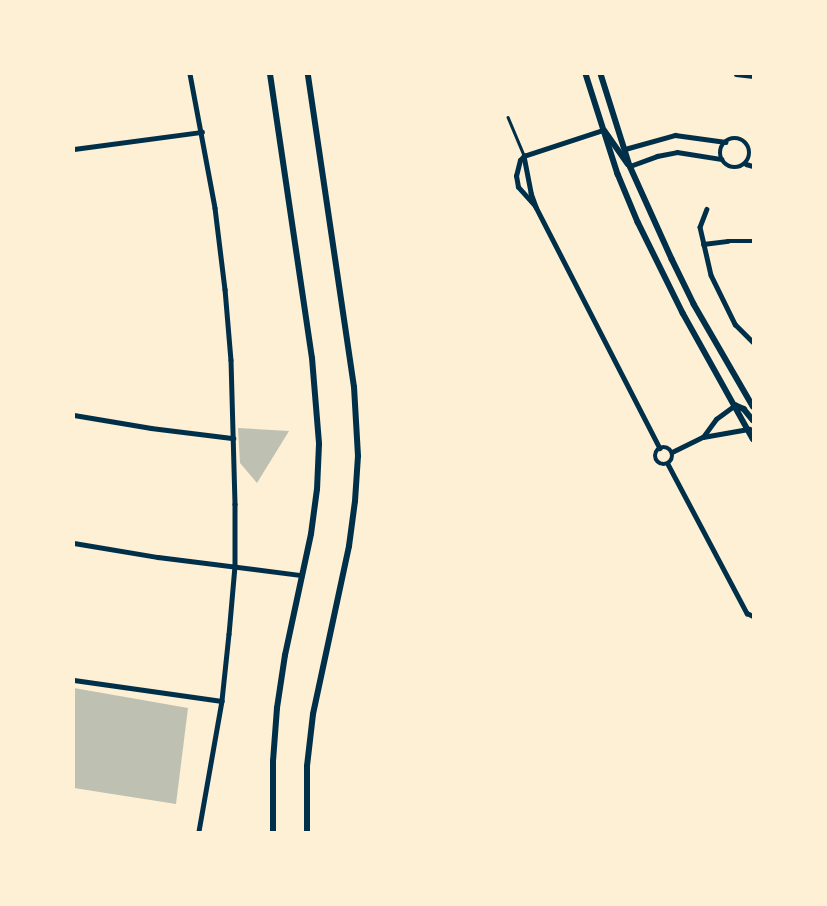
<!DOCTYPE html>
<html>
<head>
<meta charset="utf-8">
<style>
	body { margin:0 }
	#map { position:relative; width:827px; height:906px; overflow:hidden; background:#fdf0d5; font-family:Figtree,sans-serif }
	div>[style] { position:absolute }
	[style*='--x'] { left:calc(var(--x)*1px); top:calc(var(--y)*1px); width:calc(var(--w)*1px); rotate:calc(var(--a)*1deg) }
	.building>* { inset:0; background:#bec0b2 }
	.service>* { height:2.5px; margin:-1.25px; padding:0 1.25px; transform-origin:1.25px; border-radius:1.25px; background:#003049 }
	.minor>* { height:4.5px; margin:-2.25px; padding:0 2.25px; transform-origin:2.25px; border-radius:2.25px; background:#003049 }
	.minor>.ring { margin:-2.25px; padding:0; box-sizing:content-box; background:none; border:4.5px solid #003049; border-radius:50% }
	.tertiary>* { height:5.5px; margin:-2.75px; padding:0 2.75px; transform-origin:2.75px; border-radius:2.75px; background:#003049 }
	.secondary>* { height:6px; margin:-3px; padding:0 3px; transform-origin:3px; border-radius:3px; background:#003049 }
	span { translate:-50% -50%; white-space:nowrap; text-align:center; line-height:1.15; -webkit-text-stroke:5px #fdf0d5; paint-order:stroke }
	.frame { position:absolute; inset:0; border:75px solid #fdf0d5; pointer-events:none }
</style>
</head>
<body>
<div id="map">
	<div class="building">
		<div style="clip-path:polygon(238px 428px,289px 431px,257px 483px,240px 463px)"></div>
		<div style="clip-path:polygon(74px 688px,188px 708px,176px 804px,74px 788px)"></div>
	</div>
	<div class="service">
		<div style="--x:508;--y:117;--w:41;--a:67.2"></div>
	</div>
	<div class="minor">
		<div style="--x:190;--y:74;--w:136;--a:79.4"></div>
		<div style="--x:215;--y:208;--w:82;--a:83"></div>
		<div style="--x:225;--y:289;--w:71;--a:85.2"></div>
		<div style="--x:231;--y:360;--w:144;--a:88.4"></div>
		<div style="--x:235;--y:504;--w:62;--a:90"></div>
		<div style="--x:235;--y:566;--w:68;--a:95"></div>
		<div style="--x:229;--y:634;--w:67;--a:96"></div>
		<div style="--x:222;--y:701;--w:133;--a:100"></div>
		<div style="--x:736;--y:74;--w:17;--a:7"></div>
		<div class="ring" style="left:720px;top:138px;width:25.5px;height:25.5px"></div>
		<div style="--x:74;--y:149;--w:129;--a:-7.6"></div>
		<div style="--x:625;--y:149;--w:52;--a:-15.6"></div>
		<div style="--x:675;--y:135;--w:51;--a:7.8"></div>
		<div style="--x:524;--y:156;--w:38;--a:79"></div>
		<div style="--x:531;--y:193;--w:15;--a:70"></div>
		<div style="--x:536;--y:207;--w:271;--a:62.8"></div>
		<div style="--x:746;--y:164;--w:7;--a:16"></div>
		<div style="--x:630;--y:166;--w:29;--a:-20"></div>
		<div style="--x:657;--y:156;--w:20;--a:-11"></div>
		<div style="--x:677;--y:152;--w:45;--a:9"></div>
		<div style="--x:535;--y:206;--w:25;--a:-132"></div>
		<div style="--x:518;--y:187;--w:11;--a:-100"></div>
		<div style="--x:516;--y:176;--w:16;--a:-76"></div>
		<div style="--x:520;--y:160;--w:6;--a:-45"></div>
		<div style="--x:524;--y:156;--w:83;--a:-18.2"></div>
		<div style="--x:707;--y:209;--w:19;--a:111"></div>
		<div style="--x:700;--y:227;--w:49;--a:77.1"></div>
		<div style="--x:711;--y:275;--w:55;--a:63.9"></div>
		<div style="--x:735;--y:324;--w:25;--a:45"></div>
		<div style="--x:703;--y:244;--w:25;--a:-7"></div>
		<div style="--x:728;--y:241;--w:25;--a:0"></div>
		<div style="--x:74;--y:415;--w:78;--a:9.6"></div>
		<div style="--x:151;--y:428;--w:83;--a:7"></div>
		<div style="--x:703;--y:437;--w:22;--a:-54"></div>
		<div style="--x:716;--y:419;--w:24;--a:-36"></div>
		<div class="ring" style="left:655px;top:447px;width:13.5px;height:13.5px"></div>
		<div style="--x:672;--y:452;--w:34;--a:-26"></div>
		<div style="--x:703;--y:437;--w:47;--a:-9.9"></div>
		<div style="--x:668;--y:464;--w:169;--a:62.1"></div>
		<div style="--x:747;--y:613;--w:7;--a:27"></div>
		<div style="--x:74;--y:543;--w:85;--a:9.5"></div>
		<div style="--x:158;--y:557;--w:144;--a:7.2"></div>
		<div style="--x:74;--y:680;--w:149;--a:8.1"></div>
	</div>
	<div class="tertiary">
		<div style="--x:586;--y:74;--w:105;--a:72.3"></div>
		<div style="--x:618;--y:174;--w:52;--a:67.4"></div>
		<div style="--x:638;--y:222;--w:102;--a:63.7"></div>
		<div style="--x:683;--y:313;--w:144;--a:60.9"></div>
		<div style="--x:601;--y:74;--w:96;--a:72.5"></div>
		<div style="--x:630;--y:166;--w:102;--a:65.7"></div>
		<div style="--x:672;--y:259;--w:50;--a:63.9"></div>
		<div style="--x:694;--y:304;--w:118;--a:60"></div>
		<div style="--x:605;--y:131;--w:40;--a:55.1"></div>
		<div style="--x:735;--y:405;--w:10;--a:24"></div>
		<div style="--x:744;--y:409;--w:14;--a:51"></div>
	</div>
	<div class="secondary">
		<div style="--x:270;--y:74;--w:287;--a:81.6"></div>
		<div style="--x:312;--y:358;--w:86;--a:85.3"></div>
		<div style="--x:319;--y:444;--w:45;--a:92.5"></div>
		<div style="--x:317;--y:489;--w:45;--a:97.6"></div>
		<div style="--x:311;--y:534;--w:124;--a:102.1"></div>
		<div style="--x:285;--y:655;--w:54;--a:98.6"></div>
		<div style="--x:277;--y:708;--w:53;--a:94.3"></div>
		<div style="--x:273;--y:761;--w:71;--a:90"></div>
		<div style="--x:307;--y:832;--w:66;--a:-90"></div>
		<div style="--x:307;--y:766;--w:52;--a:-83.4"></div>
		<div style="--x:313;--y:714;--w:172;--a:-77.9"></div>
		<div style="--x:349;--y:546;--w:45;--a:-82.4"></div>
		<div style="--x:355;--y:501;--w:45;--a:-86.2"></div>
		<div style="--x:358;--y:456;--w:69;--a:-93.3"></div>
		<div style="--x:354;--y:387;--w:316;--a:-98.4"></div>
	</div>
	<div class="frame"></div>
</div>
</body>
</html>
